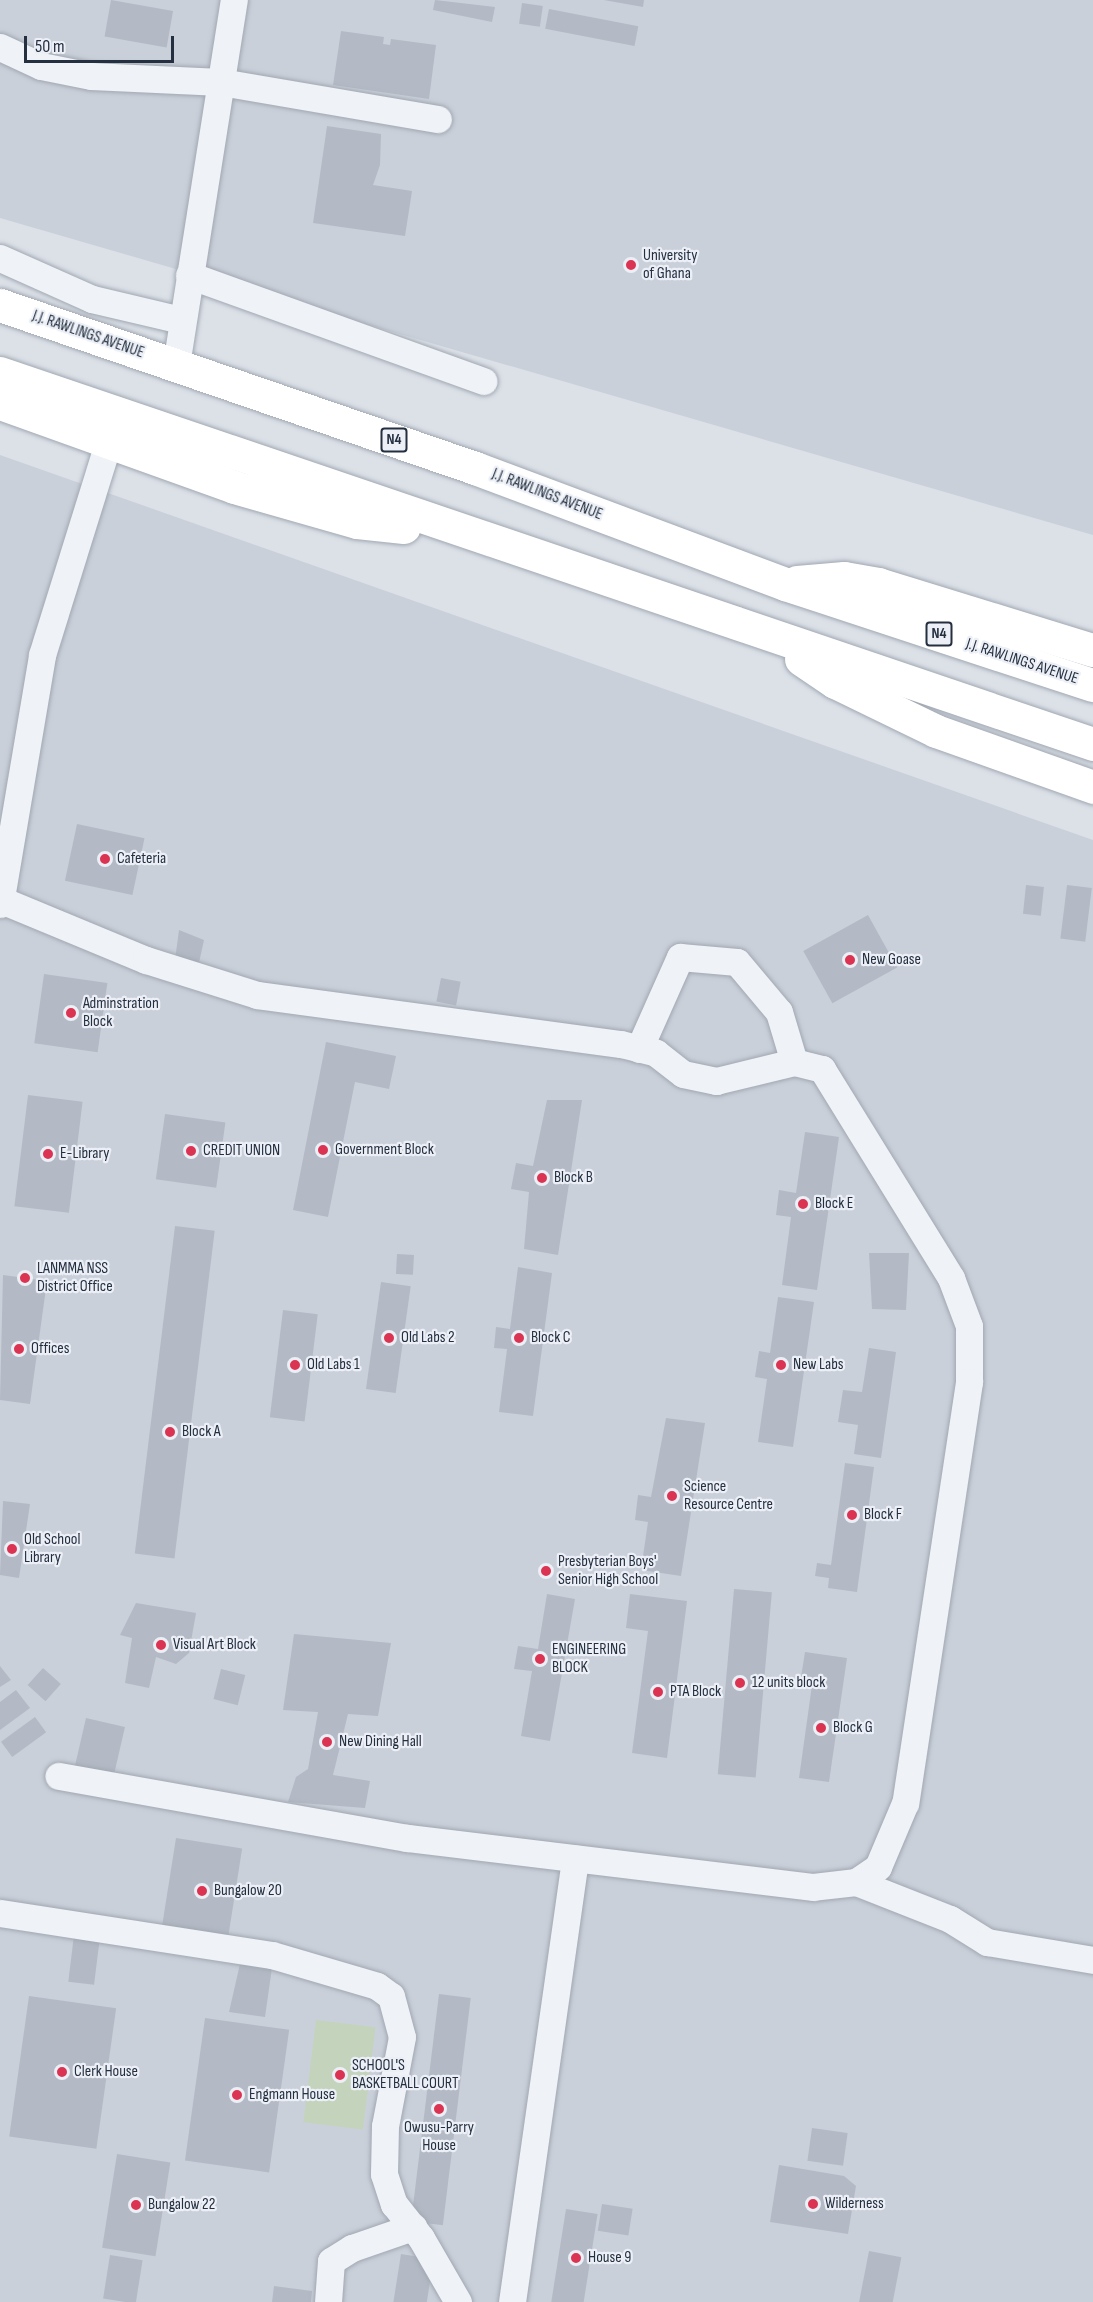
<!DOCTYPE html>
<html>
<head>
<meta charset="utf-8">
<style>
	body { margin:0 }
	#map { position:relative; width:1093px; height:2302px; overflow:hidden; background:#dce1e8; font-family:"Sofia Sans Condensed",sans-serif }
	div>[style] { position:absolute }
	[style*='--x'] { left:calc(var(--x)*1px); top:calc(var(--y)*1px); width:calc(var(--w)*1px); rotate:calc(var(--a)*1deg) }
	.built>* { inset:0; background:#cad0da }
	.green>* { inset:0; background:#c3d3bc; transform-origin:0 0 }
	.building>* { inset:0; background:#b3bac5; transform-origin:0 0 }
	.roads { filter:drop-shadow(0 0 2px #a1a8b2) drop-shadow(0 0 2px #a1a8b2) }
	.minor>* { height:27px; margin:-13.5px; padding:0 13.5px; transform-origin:13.5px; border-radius:13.5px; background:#eff2f6 }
	.highway>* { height:33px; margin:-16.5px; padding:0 16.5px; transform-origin:16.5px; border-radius:16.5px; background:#fff }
	.dots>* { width:16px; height:16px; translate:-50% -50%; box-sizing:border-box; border:3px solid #ecf0f6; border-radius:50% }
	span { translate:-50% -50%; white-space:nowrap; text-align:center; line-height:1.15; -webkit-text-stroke:4.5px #ecf0f6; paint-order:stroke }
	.shield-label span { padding:2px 4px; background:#ecf0f6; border:2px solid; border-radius:4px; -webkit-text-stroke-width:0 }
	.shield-label { font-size:15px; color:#242f40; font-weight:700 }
	.poi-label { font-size:16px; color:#242f40 }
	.left { translate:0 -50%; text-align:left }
	.street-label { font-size:16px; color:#242f40 }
	.scale { position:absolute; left:24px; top:36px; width:150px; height:27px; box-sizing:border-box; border:3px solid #242f40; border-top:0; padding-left:8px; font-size:18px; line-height:21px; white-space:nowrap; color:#242f40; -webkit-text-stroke:4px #ecf0f6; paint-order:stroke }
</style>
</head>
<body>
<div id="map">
	<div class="built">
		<div style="clip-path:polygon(0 0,1093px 0,1093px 535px,0 218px)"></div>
		<div style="clip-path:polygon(0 455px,1093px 840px,1093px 2302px,0 2302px)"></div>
	</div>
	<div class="green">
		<div style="left:316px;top:2020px;width:60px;height:103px;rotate:7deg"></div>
	</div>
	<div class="building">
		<div style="left:111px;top:0;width:63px;height:37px;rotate:10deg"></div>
		<div style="clip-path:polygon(435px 0,495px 7px,492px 22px,433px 10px)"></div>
		<div style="clip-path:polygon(604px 0,644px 0,643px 7px)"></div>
		<div style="left:522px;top:3px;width:21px;height:21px;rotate:8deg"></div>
		<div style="left:549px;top:9px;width:91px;height:20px;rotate:11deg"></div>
		<div style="clip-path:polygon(341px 31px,384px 37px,383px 44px,390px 45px,391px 39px,436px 45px,429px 99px,333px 85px)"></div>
		<div style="clip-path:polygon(327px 126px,381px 134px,380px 165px,373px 185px,412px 191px,405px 236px,313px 223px)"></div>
		<div style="left:77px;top:824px;width:69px;height:58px;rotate:12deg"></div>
		<div style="left:1026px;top:885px;width:18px;height:29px;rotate:6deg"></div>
		<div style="left:1067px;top:885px;width:25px;height:54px;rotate:7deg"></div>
		<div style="left:868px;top:915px;width:60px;height:74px;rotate:61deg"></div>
		<div style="clip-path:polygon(179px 930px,204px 940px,199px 963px,175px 960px)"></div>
		<div style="left:44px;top:974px;width:64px;height:70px;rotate:8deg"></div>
		<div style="left:441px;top:978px;width:20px;height:24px;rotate:11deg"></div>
		<div style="clip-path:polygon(326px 1042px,396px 1056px,389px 1089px,355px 1082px,328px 1217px,293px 1210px)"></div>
		<div style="left:28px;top:1095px;width:55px;height:112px;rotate:7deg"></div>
		<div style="clip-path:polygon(547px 1100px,582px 1100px,558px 1255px,524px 1249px,529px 1192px,511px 1189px,516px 1163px,533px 1166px)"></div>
		<div style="left:165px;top:1114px;width:61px;height:66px;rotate:8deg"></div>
		<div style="clip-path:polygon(805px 1132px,839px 1137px,817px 1290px,782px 1285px,791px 1217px,776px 1215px,779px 1190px,796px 1193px)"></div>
		<div style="left:175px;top:1226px;width:40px;height:330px;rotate:7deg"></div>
		<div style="clip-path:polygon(869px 1253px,909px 1253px,906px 1310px,872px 1309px)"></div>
		<div style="left:397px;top:1254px;width:17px;height:20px;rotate:3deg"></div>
		<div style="clip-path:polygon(518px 1267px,552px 1273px,533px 1416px,499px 1412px,507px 1349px,494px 1348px,496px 1327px,510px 1329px)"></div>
		<div style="clip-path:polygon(3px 1275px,47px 1281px,30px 1404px,0 1400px)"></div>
		<div style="left:381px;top:1282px;width:30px;height:108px;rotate:8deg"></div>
		<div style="clip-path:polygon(778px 1297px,814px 1302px,793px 1447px,758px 1442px,767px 1379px,755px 1377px,759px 1351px,770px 1353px)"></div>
		<div style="left:283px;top:1310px;width:35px;height:108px;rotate:7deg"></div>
		<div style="clip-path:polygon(869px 1348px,896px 1352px,881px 1458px,854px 1454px,858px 1425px,838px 1422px,843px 1390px,862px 1392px)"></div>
		<div style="clip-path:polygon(666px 1418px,705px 1423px,681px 1576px,641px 1570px,648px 1522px,635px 1520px,638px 1495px,651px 1497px)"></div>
		<div style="clip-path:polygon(845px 1463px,874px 1467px,857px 1592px,828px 1588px,829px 1578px,815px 1576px,817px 1563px,831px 1565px)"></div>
		<div style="clip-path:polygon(3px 1501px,30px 1504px,19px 1578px,0 1575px)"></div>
		<div style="left:734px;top:1589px;width:38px;height:186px;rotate:5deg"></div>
		<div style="clip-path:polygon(547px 1594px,575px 1599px,550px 1741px,521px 1736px,532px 1671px,514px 1669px,518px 1646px,538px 1649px)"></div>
		<div style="clip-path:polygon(630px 1594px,687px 1601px,667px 1758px,632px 1753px,648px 1631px,626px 1628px)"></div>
		<div style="clip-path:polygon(136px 1603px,196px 1613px,189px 1653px,176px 1664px,156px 1657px,149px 1688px,125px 1683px,132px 1638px,120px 1635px)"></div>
		<div style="clip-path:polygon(294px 1634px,391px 1643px,378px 1716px,348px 1714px,333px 1775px,370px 1781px,365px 1808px,288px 1802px,296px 1777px,308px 1769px,318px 1712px,283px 1710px)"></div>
		<div style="clip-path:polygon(805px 1652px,847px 1658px,829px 1782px,799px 1778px,813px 1678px,801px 1677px)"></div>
		<div style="clip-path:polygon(0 1666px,11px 1680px,0 1687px)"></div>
		<div style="left:43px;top:1668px;width:24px;height:23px;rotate:42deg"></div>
		<div style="left:221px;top:1669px;width:25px;height:31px;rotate:14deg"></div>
		<div style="clip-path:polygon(16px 1690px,30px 1708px,0 1730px,0 1702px)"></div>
		<div style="left:35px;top:1717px;width:19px;height:42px;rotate:54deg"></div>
		<div style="left:86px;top:1718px;width:40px;height:49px;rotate:13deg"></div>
		<div style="left:176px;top:1838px;width:67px;height:98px;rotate:9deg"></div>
		<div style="left:74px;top:1935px;width:26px;height:47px;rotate:7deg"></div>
		<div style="clip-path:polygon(242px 1955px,273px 1961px,265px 2017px,229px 2012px)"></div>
		<div style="left:439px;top:1994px;width:32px;height:229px;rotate:7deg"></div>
		<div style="left:29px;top:1996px;width:88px;height:142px;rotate:8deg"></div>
		<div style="left:205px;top:2018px;width:85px;height:144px;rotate:8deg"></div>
		<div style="left:812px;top:2128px;width:36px;height:33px;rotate:8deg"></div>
		<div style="left:117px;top:2154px;width:54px;height:95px;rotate:9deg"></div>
		<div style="clip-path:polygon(779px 2165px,844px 2176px,856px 2186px,848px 2234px,770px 2222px)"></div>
		<div style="left:602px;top:2204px;width:31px;height:27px;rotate:9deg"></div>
		<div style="left:566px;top:2209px;width:32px;height:94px;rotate:9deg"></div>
		<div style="left:869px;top:2251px;width:33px;height:52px;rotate:11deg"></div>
		<div style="left:401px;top:2254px;width:33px;height:49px;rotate:9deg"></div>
		<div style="left:110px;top:2255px;width:33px;height:44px;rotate:9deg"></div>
		<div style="clip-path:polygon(274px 2286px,312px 2291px,311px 2302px,272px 2302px)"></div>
	</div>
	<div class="roads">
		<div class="minor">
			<div style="--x:0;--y:47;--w:45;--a:24.9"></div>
			<div style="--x:41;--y:66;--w:51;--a:11.3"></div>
			<div style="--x:91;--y:76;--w:130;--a:2.6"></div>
			<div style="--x:221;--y:82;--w:220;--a:9.7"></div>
			<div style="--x:0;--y:258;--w:101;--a:24"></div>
			<div style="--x:92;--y:299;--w:91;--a:13.3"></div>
			<div style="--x:189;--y:275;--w:313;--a:19.8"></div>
			<div style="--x:176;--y:365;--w:370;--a:-81"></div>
			<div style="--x:1;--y:900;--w:157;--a:22.5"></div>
			<div style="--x:146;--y:960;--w:116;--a:17.5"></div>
			<div style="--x:257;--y:995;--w:367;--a:7.7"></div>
			<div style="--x:621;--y:1044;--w:36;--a:14"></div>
			<div style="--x:656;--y:1053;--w:34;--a:38"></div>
			<div style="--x:683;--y:1074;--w:34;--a:12"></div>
			<div style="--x:716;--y:1081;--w:80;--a:-13.7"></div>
			<div style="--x:794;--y:1062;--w:29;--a:14"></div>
			<div style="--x:822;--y:1069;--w:246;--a:58.3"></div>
			<div style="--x:951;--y:1278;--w:51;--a:69.4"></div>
			<div style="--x:969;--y:1326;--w:56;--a:90"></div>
			<div style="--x:969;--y:1382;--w:426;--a:98.6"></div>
			<div style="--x:905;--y:1803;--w:69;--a:112.9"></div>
			<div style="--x:878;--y:1867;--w:27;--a:146"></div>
			<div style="--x:856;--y:1882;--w:43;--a:173.4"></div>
			<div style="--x:813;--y:1887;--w:409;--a:-173.1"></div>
			<div style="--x:407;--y:1838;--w:354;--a:-169.9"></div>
			<div style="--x:0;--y:904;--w:253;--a:-80.4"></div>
			<div style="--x:42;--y:655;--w:222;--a:-72.7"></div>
			<div style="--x:639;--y:1049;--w:101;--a:-66"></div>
			<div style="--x:680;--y:957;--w:57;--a:5"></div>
			<div style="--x:737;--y:962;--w:65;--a:50"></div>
			<div style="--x:779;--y:1012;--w:52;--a:73.3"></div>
			<div style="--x:856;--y:1882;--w:101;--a:21.5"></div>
			<div style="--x:950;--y:1919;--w:44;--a:31.9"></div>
			<div style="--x:987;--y:1942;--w:108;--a:9.6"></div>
			<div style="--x:0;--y:1913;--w:275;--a:8.8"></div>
			<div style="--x:272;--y:1955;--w:109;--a:16.4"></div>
			<div style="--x:377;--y:1986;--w:17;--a:36"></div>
			<div style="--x:391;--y:1996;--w:42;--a:75"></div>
			<div style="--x:402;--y:2037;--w:91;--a:100.8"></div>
			<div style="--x:385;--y:2126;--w:48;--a:91.2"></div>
			<div style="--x:384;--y:2174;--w:32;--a:72"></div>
			<div style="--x:394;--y:2204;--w:43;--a:51.5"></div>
			<div style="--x:421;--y:2238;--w:74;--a:60"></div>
			<div style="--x:328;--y:2302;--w:41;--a:-85.8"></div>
			<div style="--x:331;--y:2261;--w:25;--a:-32"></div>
			<div style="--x:352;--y:2248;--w:65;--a:-19"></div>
			<div style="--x:512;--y:2302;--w:448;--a:-81.9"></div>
		</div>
		<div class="highway">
			<div style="--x:0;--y:305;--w:502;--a:18.94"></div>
			<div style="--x:475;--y:468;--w:331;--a:20.5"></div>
			<div style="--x:785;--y:584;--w:324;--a:18.2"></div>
			<div style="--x:0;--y:373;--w:1154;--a:18.75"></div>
			<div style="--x:0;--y:403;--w:249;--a:19.7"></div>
			<div style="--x:234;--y:487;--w:128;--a:15.9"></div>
			<div style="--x:357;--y:522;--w:47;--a:6.1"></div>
			<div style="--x:797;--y:582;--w:47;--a:-4.9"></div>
			<div style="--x:844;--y:578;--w:35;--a:10"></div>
			<div style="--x:878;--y:584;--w:225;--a:17.1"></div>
			<div style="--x:801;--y:659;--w:41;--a:34.1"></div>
			<div style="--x:835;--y:682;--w:112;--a:25.9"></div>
			<div style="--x:936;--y:731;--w:167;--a:19.6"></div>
		</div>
	</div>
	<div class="dots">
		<div style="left:631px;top:265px;background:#db3352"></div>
		<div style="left:105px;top:859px;background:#db3352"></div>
		<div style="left:850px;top:960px;background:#db3352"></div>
		<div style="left:71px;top:1013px;background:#db3352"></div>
		<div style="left:323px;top:1150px;background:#db3352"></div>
		<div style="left:191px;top:1151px;background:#db3352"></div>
		<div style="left:48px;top:1154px;background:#db3352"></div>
		<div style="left:542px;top:1178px;background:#db3352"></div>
		<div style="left:803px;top:1204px;background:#db3352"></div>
		<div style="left:25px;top:1278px;background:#db3352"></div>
		<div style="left:389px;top:1338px;background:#db3352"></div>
		<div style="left:519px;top:1338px;background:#db3352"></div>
		<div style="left:19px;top:1349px;background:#db3352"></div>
		<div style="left:295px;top:1365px;background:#db3352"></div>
		<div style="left:781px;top:1365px;background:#db3352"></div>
		<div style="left:170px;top:1432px;background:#db3352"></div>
		<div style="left:672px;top:1496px;background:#db3352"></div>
		<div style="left:852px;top:1515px;background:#db3352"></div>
		<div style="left:12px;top:1549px;background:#db3352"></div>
		<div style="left:546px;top:1571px;background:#db3352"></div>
		<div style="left:161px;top:1645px;background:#db3352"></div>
		<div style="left:540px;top:1659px;background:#db3352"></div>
		<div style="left:740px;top:1683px;background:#db3352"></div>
		<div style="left:658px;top:1692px;background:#db3352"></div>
		<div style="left:821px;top:1728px;background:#db3352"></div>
		<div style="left:327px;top:1742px;background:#db3352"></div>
		<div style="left:202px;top:1891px;background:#db3352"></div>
		<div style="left:62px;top:2072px;background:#db3352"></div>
		<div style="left:340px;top:2075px;background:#db3352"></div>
		<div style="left:237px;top:2095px;background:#db3352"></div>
		<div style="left:439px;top:2109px;background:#db3352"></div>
		<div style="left:813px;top:2204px;background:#db3352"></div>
		<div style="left:136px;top:2205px;background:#db3352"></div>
		<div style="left:576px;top:2258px;background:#db3352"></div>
	</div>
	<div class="shield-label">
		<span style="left:394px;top:440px">N4</span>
		<span style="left:939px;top:634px">N4</span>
	</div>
	<div class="poi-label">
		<span class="left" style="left:643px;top:265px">University<br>of Ghana</span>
		<span class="left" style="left:117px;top:859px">Cafeteria</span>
		<span class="left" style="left:862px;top:960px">New Goase</span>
		<span class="left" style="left:83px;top:1013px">Adminstration<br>Block</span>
		<span class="left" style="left:335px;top:1150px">Government Block</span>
		<span class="left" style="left:203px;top:1151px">CREDIT UNION</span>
		<span class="left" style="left:60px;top:1154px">E-Library</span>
		<span class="left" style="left:554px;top:1178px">Block B</span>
		<span class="left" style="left:815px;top:1204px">Block E</span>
		<span class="left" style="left:37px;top:1278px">LANMMA NSS<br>District Office</span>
		<span class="left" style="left:401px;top:1338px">Old Labs 2</span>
		<span class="left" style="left:531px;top:1338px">Block C</span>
		<span class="left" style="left:31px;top:1349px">Offices</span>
		<span class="left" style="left:307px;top:1365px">Old Labs 1</span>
		<span class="left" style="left:793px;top:1365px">New Labs</span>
		<span class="left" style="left:182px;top:1432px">Block A</span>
		<span class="left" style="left:684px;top:1496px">Science<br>Resource Centre</span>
		<span class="left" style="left:864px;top:1515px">Block F</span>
		<span class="left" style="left:24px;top:1549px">Old School<br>Library</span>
		<span class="left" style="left:558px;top:1571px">Presbyterian Boys'<br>Senior High School</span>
		<span class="left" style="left:173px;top:1645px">Visual Art Block</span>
		<span class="left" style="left:552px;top:1659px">ENGINEERING<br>BLOCK</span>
		<span class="left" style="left:752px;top:1683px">12 units block</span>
		<span class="left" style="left:670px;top:1692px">PTA Block</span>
		<span class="left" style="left:833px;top:1728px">Block G</span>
		<span class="left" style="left:339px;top:1742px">New Dining Hall</span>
		<span class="left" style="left:214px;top:1891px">Bungalow 20</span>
		<span class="left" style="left:352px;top:2075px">SCHOOL'S<br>BASKETBALL COURT</span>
		<span class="left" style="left:74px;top:2072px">Clerk House</span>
		<span class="left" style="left:249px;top:2095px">Engmann House</span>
		<span style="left:439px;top:2137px">Owusu-Parry<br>House</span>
		<span class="left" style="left:825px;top:2204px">Wilderness</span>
		<span class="left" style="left:148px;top:2205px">Bungalow 22</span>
		<span class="left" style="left:588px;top:2258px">House 9</span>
	</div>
	<div class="street-label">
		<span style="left:88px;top:335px;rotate:19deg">J.J. RAWLINGS AVENUE</span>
		<span style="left:547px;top:495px;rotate:21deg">J.J. RAWLINGS AVENUE</span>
		<span style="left:1022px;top:662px;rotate:18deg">J.J. RAWLINGS AVENUE</span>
	</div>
	<div class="scale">50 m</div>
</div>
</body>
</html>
